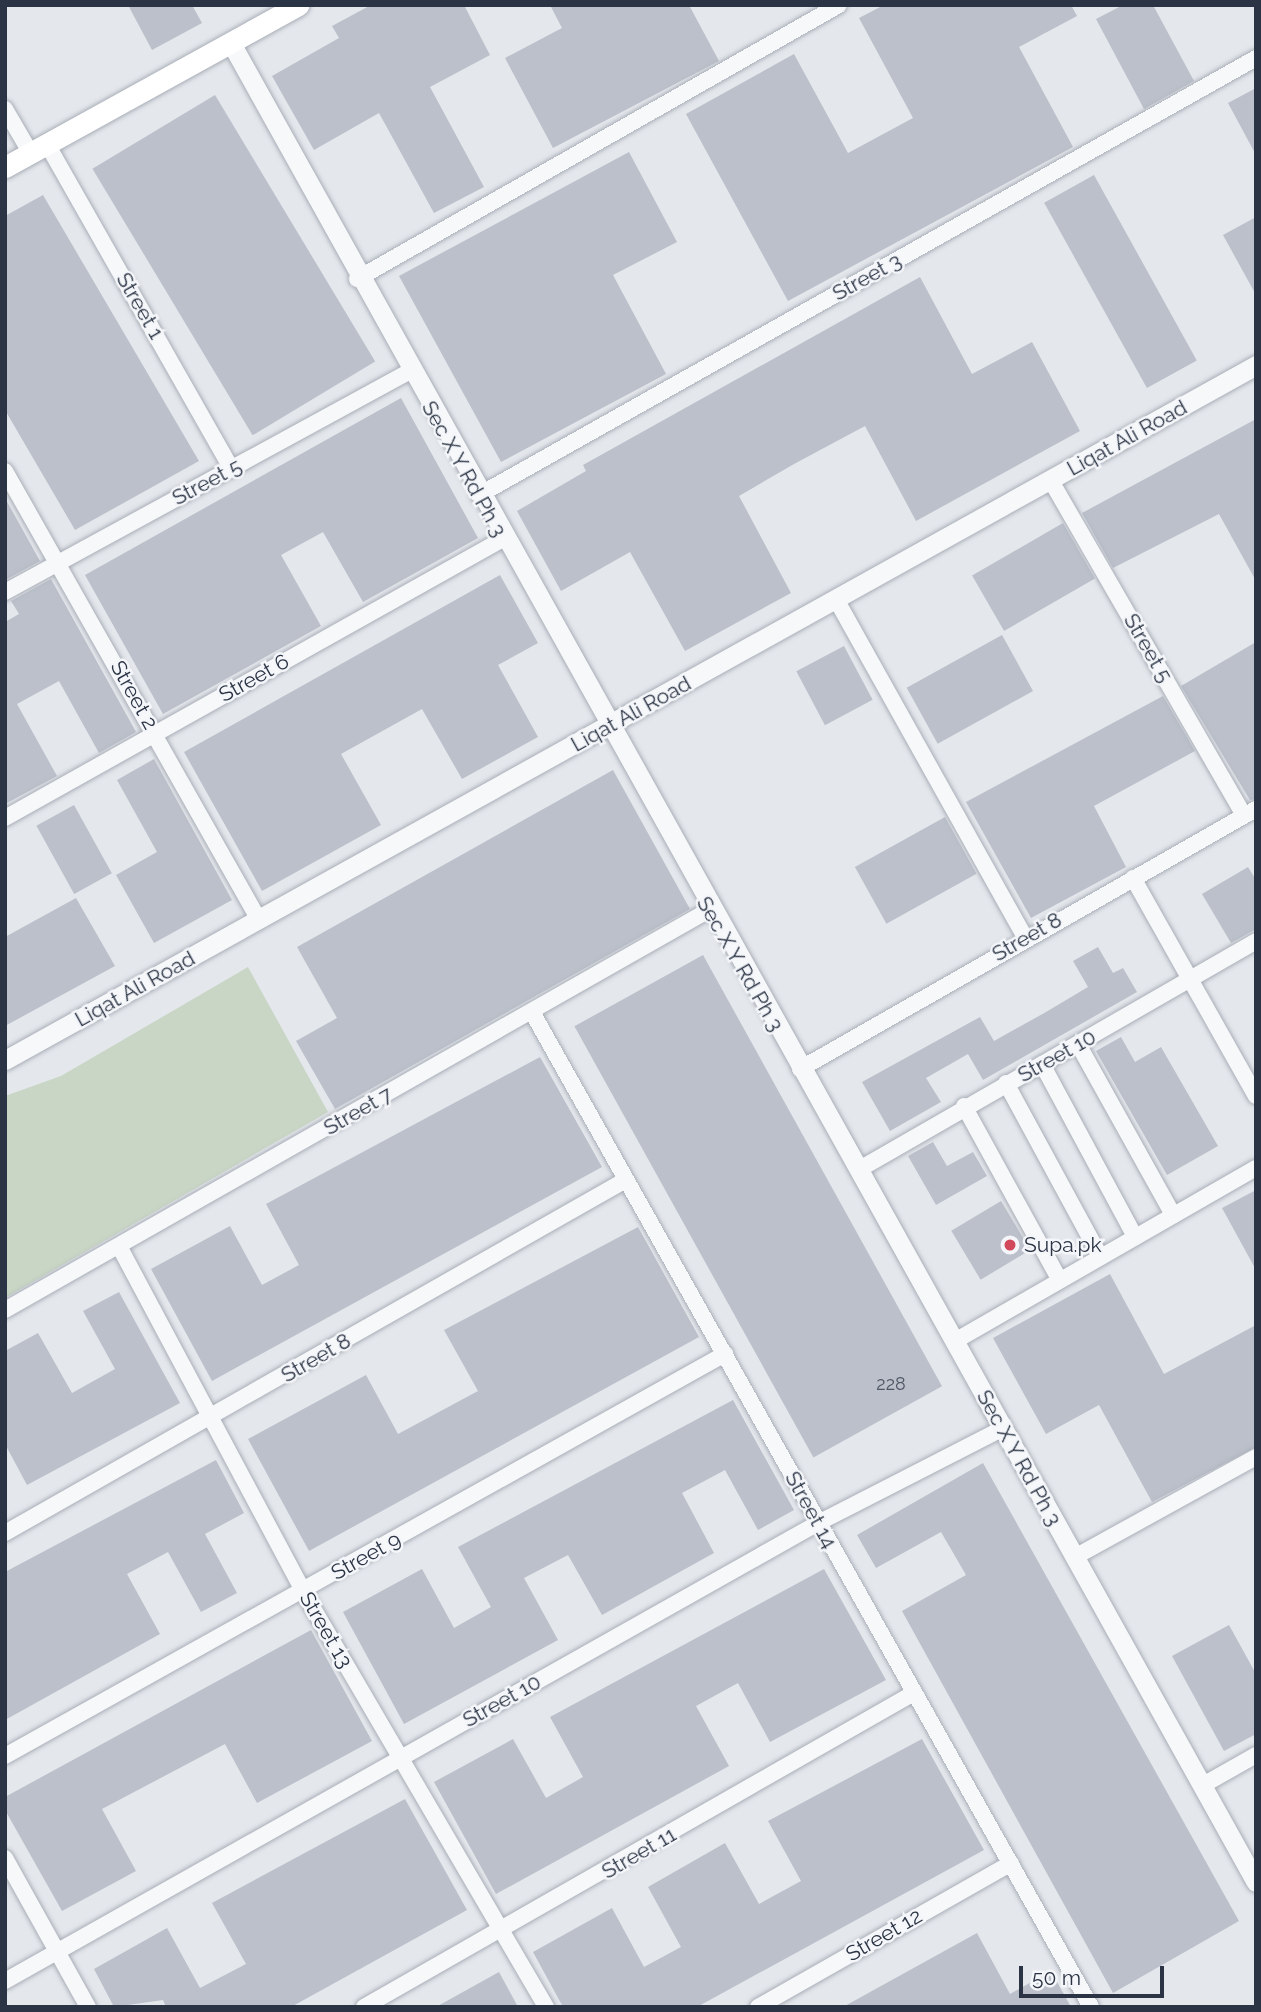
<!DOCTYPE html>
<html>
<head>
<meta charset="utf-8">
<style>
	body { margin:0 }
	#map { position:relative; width:1261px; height:2012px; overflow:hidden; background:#e4e7ec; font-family:Raleway,sans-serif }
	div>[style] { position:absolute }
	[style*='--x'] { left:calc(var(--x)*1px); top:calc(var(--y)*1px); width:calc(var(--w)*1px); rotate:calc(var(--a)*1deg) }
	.green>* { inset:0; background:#c9d6c5 }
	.building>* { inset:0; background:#bbc0ca; transform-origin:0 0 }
	.roads { filter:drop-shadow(0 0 2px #a9aeb7) drop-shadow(0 0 2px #a9aeb7) }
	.minor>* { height:16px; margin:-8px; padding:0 8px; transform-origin:8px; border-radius:8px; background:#f7f8fa }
	.tertiary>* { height:19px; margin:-9.5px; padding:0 9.5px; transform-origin:9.5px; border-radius:9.5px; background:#f7f8fa }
	.secondary>* { height:21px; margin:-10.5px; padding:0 10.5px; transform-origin:10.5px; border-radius:10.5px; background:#fff }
	.dots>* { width:19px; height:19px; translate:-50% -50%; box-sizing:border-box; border:4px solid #f4f6f9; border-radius:50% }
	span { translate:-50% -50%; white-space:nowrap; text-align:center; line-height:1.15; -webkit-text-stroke:5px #f4f6f9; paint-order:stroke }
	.number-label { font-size:18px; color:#4f5766 }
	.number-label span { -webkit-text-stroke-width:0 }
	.street-label { font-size:21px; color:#2b3445 }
	.poi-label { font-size:21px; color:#2b3445 }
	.left { translate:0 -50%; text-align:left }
	.frame { position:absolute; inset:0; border:7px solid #2b3445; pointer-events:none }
	.scale { position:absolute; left:1019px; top:1966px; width:145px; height:32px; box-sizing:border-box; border:4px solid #2b3445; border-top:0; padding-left:9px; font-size:21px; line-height:24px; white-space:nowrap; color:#2b3445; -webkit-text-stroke:5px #f4f6f9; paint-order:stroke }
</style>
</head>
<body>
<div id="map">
	<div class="green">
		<div style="clip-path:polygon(248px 967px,328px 1112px,5px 1298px,5px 1096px,61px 1076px)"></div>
	</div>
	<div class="building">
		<div style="clip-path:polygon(128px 5px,192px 5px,202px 23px,152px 50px)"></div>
		<div style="clip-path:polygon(371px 5px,464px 5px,490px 55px,430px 87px,484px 187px,434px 213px,379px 113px,314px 150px,272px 76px,339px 38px,332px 26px)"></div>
		<div style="clip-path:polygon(550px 5px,689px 5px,719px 61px,553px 148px,505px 58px,562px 28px)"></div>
		<div style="clip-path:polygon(884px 5px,1071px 5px,1077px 16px,1019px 47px,1073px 147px,788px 301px,686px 114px,794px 54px,848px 153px,913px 118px,859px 18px)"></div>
		<div style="clip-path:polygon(1123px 5px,1153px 5px,1194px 81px,1144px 109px,1096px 19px)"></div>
		<div style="clip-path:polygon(1256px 88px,1256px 155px,1228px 103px)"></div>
		<div style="left:215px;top:95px;width:311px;height:143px;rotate:59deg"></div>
		<div style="clip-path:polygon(629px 152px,677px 242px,613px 275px,666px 374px,501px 462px,399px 276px)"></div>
		<div style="left:1094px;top:175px;width:212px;height:57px;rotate:61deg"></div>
		<div style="clip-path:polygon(43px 195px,199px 461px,75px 530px,5px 410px,5px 216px)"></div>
		<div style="clip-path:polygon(1256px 217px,1256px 295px,1223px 235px)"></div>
		<div style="clip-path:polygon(920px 277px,972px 374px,1032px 342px,1080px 431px,916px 521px,865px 426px,794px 464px,739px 496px,791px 593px,685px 651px,630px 552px,561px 591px,517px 511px,586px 471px,583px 465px)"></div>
		<div style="clip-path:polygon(401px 398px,478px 538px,363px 602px,323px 532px,281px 555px,321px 626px,163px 714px,85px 575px)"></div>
		<div style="clip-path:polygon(1256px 419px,1256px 581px,1219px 514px,1113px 568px,1082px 513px)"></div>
		<div style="clip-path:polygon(5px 498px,40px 561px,5px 580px)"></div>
		<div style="left:1063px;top:523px;width:64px;height:105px;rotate:60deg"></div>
		<div style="clip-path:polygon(500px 575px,538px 643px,498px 665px,538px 737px,462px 779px,422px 709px,341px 754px,381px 825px,262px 891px,184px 752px)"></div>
		<div style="clip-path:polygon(51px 579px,136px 732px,99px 753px,59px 681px,17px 704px,57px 776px,5px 804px,5px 622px,19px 614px,11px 601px)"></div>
		<div style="left:1002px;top:635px;width:64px;height:109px;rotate:61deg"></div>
		<div style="clip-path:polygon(1256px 642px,1256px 799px,1250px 800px,1181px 686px)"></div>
		<div style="left:844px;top:646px;width:61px;height:54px;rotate:62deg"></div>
		<div style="clip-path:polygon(1163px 696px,1195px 751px,1094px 806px,1126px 867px,1031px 918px,966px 802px)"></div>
		<div style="clip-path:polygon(154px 759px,232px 900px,154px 943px,116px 875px,157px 852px,117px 780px)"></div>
		<div style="clip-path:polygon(613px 770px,690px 909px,335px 1109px,296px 1041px,337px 1018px,297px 947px)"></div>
		<div style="left:74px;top:805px;width:78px;height:43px;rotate:61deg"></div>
		<div style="left:945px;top:817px;width:65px;height:103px;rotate:61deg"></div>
		<div style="clip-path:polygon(1248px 867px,1256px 880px,1256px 929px,1231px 943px,1202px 894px)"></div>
		<div style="clip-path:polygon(76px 898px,115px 966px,5px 1026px,5px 937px)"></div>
		<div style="clip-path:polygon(1098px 947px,1113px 973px,1123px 968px,1137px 992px,983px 1080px,968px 1054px,926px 1078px,941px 1102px,890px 1131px,862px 1082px,980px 1017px,994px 1041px,1046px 1012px,1088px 987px,1073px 961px)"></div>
		<div style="left:703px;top:955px;width:493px;height:147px;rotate:61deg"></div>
		<div style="clip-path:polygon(1121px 1037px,1135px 1062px,1161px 1047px,1218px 1146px,1167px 1175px,1096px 1051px)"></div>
		<div style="clip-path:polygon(540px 1057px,602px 1167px,212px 1381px,151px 1269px,230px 1226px,262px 1285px,299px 1265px,266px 1204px)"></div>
		<div style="clip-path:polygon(933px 1142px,947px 1166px,973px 1152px,987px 1176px,936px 1205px,908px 1156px)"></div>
		<div style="clip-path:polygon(1256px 1190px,1256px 1270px,1222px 1208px)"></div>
		<div style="left:1001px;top:1201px;width:57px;height:58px;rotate:59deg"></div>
		<div style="clip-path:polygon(638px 1227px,699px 1337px,309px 1551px,248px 1439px,366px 1375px,398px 1434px,478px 1391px,444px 1330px)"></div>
		<div style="clip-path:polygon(1110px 1274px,1164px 1374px,1256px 1325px,1256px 1447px,1152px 1502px,1099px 1405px,1046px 1434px,993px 1338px)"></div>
		<div style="clip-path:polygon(119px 1292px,180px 1403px,27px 1485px,5px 1444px,5px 1351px,38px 1333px,72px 1393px,115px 1369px,83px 1311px)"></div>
		<div style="clip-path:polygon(733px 1400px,794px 1510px,758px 1530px,725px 1470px,682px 1493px,714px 1553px,602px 1615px,568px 1555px,524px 1578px,558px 1640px,404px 1724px,343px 1612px,422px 1569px,454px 1628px,491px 1607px,458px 1547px)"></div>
		<div style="clip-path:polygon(216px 1460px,244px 1513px,205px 1534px,237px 1593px,201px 1612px,168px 1552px,127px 1574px,160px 1634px,5px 1720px,5px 1572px)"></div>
		<div style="clip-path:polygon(983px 1463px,1239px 1921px,1113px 1993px,902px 1611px,966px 1575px,941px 1532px,876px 1568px,857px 1535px)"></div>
		<div style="clip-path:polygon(824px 1569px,886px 1680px,770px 1742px,738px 1683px,696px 1706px,729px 1766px,496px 1894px,434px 1782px,513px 1739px,546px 1798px,583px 1777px,550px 1717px)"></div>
		<div style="clip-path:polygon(1229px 1625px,1256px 1674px,1256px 1734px,1224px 1751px,1172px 1656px)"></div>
		<div style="clip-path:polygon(311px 1630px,372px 1741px,257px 1803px,225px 1744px,102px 1809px,136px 1871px,62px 1911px,5px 1810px,5px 1797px)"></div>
		<div style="clip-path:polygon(922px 1739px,984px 1850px,697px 2007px,563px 2007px,533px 1952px,612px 1908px,644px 1967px,681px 1947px,648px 1887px,725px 1843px,759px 1904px,801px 1881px,768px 1821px)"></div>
		<div style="clip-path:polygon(405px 1799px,467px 1910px,291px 2007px,166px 2007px,163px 2000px,114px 2007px,94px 1969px,167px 1928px,200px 1988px,246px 1964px,212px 1903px)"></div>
		<div style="clip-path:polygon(977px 1933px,1010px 1994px,1051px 1971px,1071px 2007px,843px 2007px)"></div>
		<div style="clip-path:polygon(499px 1972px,518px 2007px,436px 2007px)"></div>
	</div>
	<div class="roads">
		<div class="minor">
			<div style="--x:5;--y:109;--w:50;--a:59.8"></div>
			<div style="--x:47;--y:144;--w:374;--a:60.4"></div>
			<div style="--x:357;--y:279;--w:554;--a:-29.62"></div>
			<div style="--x:5;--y:471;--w:516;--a:60.5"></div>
			<div style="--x:1051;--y:481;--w:386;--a:60"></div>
			<div style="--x:479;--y:495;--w:891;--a:-29.35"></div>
			<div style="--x:5;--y:592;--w:460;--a:-28.6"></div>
			<div style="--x:837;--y:601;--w:386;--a:60.8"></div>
			<div style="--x:5;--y:818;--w:571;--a:-29.26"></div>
			<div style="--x:1133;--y:878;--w:250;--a:60.6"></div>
			<div style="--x:532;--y:1012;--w:1141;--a:60.67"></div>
			<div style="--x:1078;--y:1044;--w:196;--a:60.9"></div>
			<div style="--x:1042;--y:1064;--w:196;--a:61.7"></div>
			<div style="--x:800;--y:1069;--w:525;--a:-29.69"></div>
			<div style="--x:1006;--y:1083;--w:197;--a:61.5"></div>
			<div style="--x:964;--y:1106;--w:197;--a:61.2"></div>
			<div style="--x:858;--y:1170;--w:459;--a:-29.9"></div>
			<div style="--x:119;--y:1246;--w:391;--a:61.9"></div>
			<div style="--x:303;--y:1591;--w:482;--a:59.7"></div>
			<div style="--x:5;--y:1310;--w:810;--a:-29.6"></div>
			<div style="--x:955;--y:1341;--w:347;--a:-29.9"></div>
			<div style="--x:5;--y:1533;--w:712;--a:-29.63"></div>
			<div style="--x:1075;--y:1557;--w:207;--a:-28.9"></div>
			<div style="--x:5;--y:1756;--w:825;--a:-29.18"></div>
			<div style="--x:1203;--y:1785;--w:61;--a:-29.5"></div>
			<div style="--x:5;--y:1858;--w:171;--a:60.9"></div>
			<div style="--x:5;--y:1981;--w:933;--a:-29.39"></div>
			<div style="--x:818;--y:1523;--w:207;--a:-27.1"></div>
			<div style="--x:364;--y:2007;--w:631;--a:-29.73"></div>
			<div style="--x:758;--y:2007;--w:291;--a:-29.6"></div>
		</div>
		<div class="tertiary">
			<div style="--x:231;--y:43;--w:2105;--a:60.87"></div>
			<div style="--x:5;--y:1060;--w:1431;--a:-29.05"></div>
		</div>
		<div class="secondary">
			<div style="--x:5;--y:167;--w:335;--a:-28.9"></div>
		</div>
	</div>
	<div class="dots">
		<div style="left:1010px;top:1245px;background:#d1495b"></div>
	</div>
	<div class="number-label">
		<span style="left:891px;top:1384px">228</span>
	</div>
	<div class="street-label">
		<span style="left:867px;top:277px;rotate:-29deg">Street 3</span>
		<span style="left:140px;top:306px;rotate:60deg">Street 1</span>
		<span style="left:1127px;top:438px;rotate:-29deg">Liqat Ali Road</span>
		<span style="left:464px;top:469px;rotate:61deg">Sec X Y Rd Ph 3</span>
		<span style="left:207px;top:482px;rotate:-28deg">Street 5</span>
		<span style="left:1148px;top:648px;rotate:60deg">Street 5</span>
		<span style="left:254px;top:678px;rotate:-29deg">Street 6</span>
		<span style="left:134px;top:695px;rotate:61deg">Street 2</span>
		<span style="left:631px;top:714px;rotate:-29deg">Liqat Ali Road</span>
		<span style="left:1027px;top:937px;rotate:-30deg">Street 8</span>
		<span style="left:740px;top:964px;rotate:60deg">Sec X Y Rd Ph 3</span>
		<span style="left:135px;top:989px;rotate:-29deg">Liqat Ali Road</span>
		<span style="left:1057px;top:1056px;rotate:-29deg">Street 10</span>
		<span style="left:358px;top:1111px;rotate:-30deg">Street 7</span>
		<span style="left:316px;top:1358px;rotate:-30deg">Street 8</span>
		<span style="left:1019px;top:1458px;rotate:61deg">Sec X Y Rd Ph 3</span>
		<span style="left:811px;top:1510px;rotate:61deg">Street 14</span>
		<span style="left:366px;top:1556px;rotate:-29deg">Street 9</span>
		<span style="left:326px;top:1630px;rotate:60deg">Street 13</span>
		<span style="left:502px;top:1701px;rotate:-29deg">Street 10</span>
		<span style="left:639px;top:1853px;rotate:-30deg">Street 11</span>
		<span style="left:884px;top:1935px;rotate:-30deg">Street 12</span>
	</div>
	<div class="poi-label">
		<span class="left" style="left:1024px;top:1245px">Supa.pk</span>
	</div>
	<div class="frame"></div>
	<div class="scale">50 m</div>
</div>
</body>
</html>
